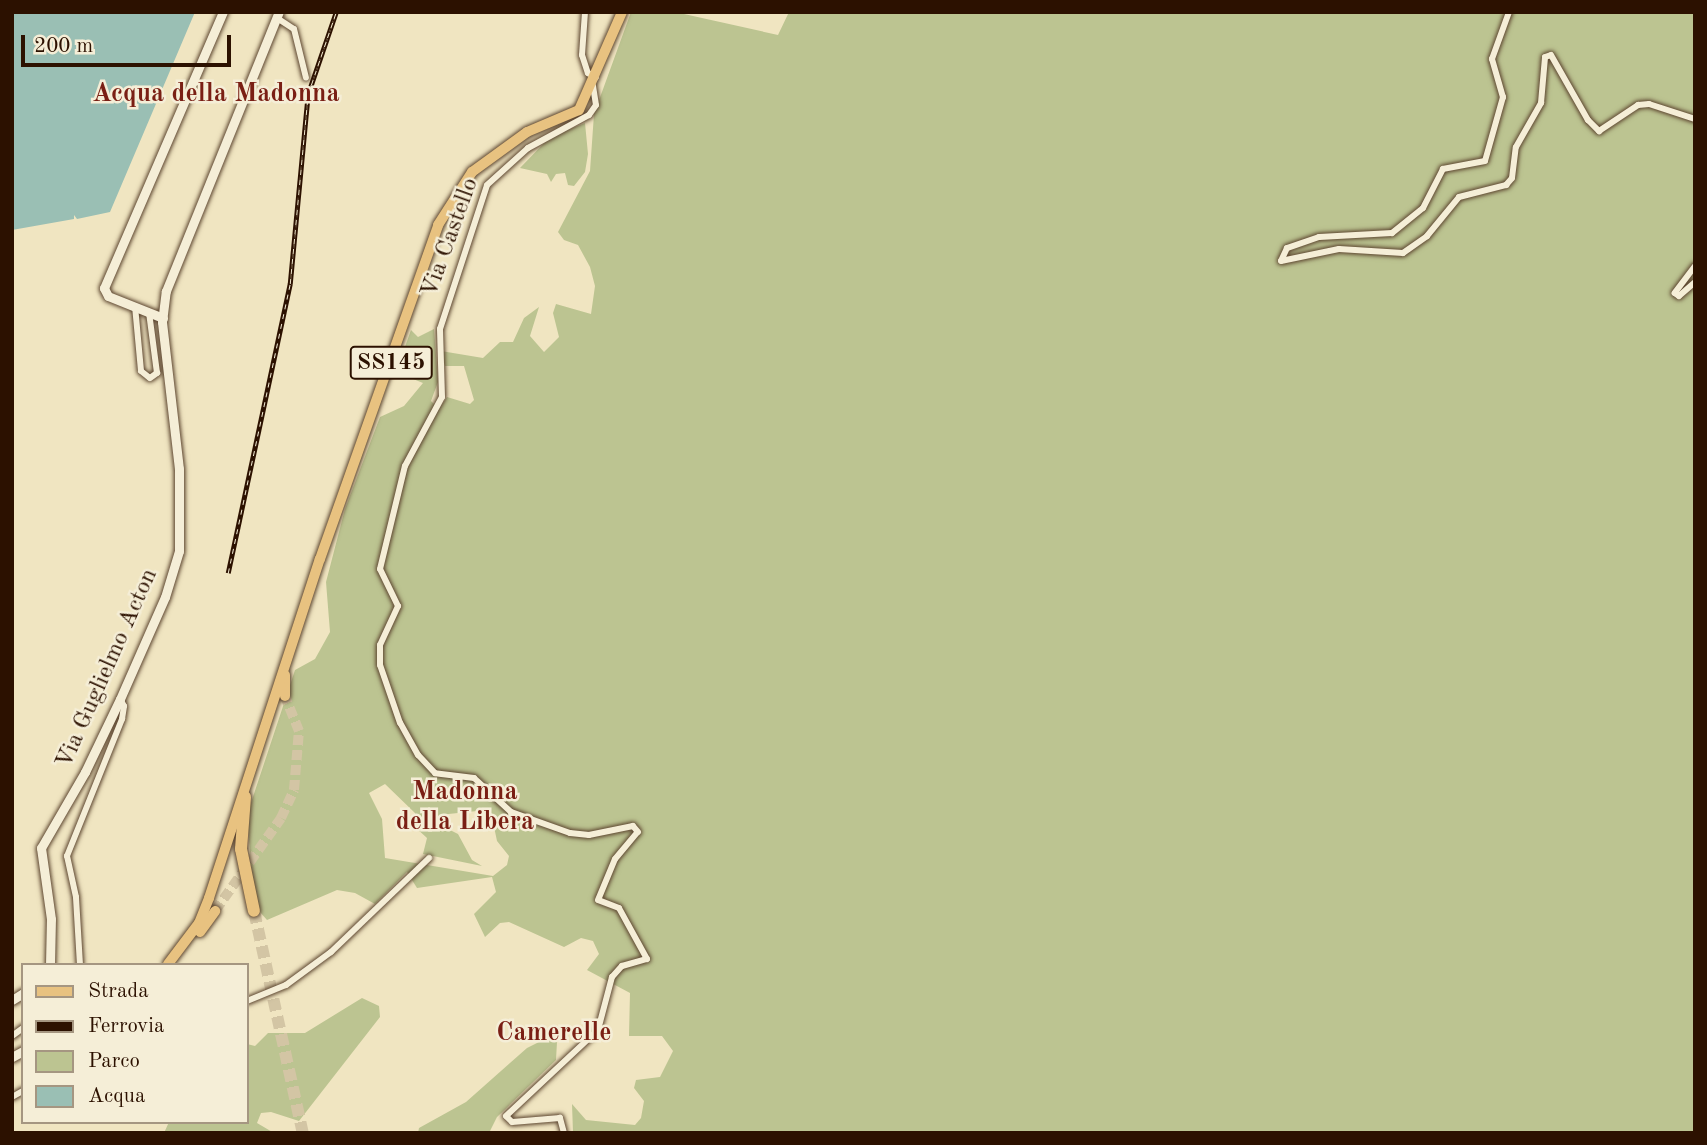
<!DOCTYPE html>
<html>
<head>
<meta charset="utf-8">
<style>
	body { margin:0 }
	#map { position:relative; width:1707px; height:1145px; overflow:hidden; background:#f0e5c1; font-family:"Old Standard TT",serif }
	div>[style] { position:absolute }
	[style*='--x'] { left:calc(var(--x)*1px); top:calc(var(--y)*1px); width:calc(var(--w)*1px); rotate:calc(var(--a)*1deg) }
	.green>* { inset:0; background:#bcc491 }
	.water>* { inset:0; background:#9abfb4 }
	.primary-tunnel>* { height:10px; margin-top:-5px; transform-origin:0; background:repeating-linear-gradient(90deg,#d3c5a4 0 10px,transparent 0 15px) }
	.highway-tunnel>* { height:12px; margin-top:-6px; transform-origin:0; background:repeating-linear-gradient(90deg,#d3c5a4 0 12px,transparent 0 18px) }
	.roads { filter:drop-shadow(0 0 2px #5d4630) drop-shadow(0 0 2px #5d4630) }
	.street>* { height:6px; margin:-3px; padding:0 3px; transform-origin:3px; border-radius:3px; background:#f5eed7 }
	.secondary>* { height:9px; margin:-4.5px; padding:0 4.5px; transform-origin:4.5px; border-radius:4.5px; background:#f5eed7 }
	.primary>* { height:10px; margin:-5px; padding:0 5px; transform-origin:5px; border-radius:5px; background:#e8c280 }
	.highway>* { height:12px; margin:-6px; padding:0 6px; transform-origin:6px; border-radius:6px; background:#e8c280 }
	.rail>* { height:4.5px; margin-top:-2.25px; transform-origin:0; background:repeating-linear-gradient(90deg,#f5eed7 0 5px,#2c1100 0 10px); box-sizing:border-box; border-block:2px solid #2c1100 }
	span { translate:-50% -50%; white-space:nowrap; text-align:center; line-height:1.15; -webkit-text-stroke:5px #f5eed7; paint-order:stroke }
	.shield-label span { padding:2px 5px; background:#f5eed7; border:2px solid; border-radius:5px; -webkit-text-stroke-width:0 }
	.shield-label { font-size:23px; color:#2c1100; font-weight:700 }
	.street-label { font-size:24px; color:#2c1100 }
	.neighbourhood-label { font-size:26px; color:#7a1f14; font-weight:700 }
	.frame { position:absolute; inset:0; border:14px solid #2c1100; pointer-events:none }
	.legend { position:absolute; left:21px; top:963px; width:228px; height:161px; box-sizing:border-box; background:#f5eed7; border:2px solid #a59681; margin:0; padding:9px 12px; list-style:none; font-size:21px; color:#2c1100 }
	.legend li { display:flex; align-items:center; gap:14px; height:35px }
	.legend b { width:35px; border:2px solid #a59681 }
	.scale { position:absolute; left:21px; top:35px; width:210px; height:32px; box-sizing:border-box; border:4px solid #2c1100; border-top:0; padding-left:9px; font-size:21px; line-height:24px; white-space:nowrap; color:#2c1100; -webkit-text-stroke:5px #f5eed7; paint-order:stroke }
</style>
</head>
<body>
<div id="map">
	<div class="green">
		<div style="clip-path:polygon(evenodd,631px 12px,675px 12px,778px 35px,789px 12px,1695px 12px,1695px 1133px,573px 1133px,572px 1104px,586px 1120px,635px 1125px,641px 1118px,644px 1101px,634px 1088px,636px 1080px,660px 1077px,673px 1051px,662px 1036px,629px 1036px,630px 993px,587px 970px,599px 954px,593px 941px,581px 938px,564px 947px,509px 922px,500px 923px,485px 937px,474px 914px,496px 892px,492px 877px,417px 888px,407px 872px,375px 904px,355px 893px,337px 890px,267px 920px,260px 912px,252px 875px,247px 815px,295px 670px,315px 659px,330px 632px,326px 582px,345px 509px,380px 417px,404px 406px,423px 383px,396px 372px,411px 330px,418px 337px,434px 329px,438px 382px,431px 401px,439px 409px,447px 397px,470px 404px,474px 400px,464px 366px,445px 366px,441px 351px,483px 358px,500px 342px,513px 342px,524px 318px,539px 307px,530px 336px,544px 352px,559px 337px,553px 313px,556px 304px,591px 314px,595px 286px,590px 267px,578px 245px,564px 240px,558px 232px,590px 171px,594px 114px,631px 12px,385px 784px,415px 813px,415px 827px,427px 838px,423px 854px,482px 866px,472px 860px,458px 834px,436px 823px,439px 815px,477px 811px,493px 822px,497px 841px,509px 856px,507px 865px,493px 876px,385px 858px,382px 819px,369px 793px,385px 784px)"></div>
		<div style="clip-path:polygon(585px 123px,588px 154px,585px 172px,574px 186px,568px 185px,565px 173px,556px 174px,551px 182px,547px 174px,520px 168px,550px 137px)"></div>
		<div style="clip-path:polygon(362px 998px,379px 1006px,380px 1017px,299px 1121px,271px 1112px,261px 1113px,257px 1123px,274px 1133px,164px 1133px,169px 1122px,247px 1122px,247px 1044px,255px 1046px,268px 1033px,305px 1033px)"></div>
		<div style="clip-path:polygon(549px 1037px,557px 1042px,556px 1060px,497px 1117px,489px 1133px,418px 1133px,419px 1128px,466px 1102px,527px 1048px)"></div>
	</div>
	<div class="water">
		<div style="clip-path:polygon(12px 12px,195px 12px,110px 212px,77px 219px,74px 215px,74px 219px,12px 230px)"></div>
	</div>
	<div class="primary-tunnel">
		<div style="--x:215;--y:911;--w:114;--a:-54.6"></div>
		<div style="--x:281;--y:818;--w:31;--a:-65"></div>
		<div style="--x:294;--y:790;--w:59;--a:-85.2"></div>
		<div style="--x:299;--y:731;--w:38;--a:-112"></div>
	</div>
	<div class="highway-tunnel">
		<div style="--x:254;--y:911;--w:227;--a:77.6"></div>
	</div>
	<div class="roads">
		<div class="street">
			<div style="--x:585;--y:12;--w:43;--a:94"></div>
			<div style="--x:582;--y:55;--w:19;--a:72"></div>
			<div style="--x:588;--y:73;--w:9;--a:32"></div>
			<div style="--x:1509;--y:12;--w:50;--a:109.9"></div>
			<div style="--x:1492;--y:59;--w:40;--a:74"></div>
			<div style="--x:1503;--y:97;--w:66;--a:105.7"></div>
			<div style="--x:1485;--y:161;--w:43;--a:169.2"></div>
			<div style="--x:1443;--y:169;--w:44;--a:117.1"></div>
			<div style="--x:1423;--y:208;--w:40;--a:141"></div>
			<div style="--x:1392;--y:233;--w:73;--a:176.9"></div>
			<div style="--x:1319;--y:237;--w:34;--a:161"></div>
			<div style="--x:1287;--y:248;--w:14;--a:115"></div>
			<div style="--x:1281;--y:261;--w:59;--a:-11.7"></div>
			<div style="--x:1339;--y:249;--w:64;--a:3.6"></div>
			<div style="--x:1403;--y:253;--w:29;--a:-35"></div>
			<div style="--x:1427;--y:236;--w:50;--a:-50.6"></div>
			<div style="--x:1459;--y:197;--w:49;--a:-14.3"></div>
			<div style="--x:1506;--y:185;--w:9;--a:-49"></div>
			<div style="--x:1512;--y:178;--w:31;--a:-83"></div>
			<div style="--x:1516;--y:147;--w:51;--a:-60.4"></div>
			<div style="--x:1541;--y:103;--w:46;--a:-85"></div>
			<div style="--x:1545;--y:57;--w:6;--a:-18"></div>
			<div style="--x:1551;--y:55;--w:75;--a:60.4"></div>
			<div style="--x:1588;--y:120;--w:16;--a:45"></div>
			<div style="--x:1599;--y:131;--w:47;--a:-33.7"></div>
			<div style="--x:1638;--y:105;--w:11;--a:-5"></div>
			<div style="--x:1649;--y:104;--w:48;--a:18.1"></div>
			<div style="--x:277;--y:18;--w:20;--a:33"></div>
			<div style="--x:294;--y:29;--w:50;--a:76.2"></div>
			<div style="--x:1695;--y:266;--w:34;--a:127"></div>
			<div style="--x:1675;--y:293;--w:5;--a:37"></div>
			<div style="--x:1679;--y:296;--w:21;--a:-41"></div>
			<div style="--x:135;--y:306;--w:65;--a:84.7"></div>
			<div style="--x:141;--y:371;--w:11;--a:38"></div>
			<div style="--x:150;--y:378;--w:9;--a:-36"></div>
			<div style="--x:157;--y:373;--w:62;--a:-97.5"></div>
			<div style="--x:80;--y:965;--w:68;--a:-93.4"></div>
			<div style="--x:76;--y:897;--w:42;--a:-102.4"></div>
			<div style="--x:67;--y:856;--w:148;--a:-68.1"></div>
			<div style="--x:122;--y:719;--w:13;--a:-81"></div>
			<div style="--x:124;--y:706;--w:8;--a:-120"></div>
			<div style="--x:247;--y:1001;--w:42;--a:-22.3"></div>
			<div style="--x:286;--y:985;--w:56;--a:-36.3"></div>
			<div style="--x:331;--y:952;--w:136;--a:-43.8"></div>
			<div style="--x:12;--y:1036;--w:14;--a:-36"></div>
			<div style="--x:12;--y:1097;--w:13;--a:-29"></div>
			<div style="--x:564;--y:1133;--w:16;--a:-105"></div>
			<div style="--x:560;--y:1118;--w:48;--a:175.2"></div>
			<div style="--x:512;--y:1122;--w:8;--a:-135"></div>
			<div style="--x:506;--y:1116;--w:126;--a:-43.1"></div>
			<div style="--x:598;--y:1030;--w:55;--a:-75.2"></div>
			<div style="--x:612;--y:977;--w:15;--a:-48"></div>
			<div style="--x:622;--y:966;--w:26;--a:-16"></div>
			<div style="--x:647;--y:959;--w:58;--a:-118.8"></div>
			<div style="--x:619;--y:908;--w:22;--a:-159"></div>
			<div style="--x:598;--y:900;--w:44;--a:-67.5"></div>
			<div style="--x:615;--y:859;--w:35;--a:-50"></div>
			<div style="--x:638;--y:832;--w:8;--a:-130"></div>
			<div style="--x:633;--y:826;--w:45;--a:168.4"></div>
			<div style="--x:589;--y:835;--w:19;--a:-174"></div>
			<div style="--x:570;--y:833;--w:63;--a:-160.4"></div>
			<div style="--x:511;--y:812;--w:50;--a:-137.4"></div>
			<div style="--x:474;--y:778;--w:39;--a:-173"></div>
			<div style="--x:435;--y:773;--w:25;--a:-133"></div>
			<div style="--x:418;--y:755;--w:37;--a:-119"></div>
			<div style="--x:400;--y:723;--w:61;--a:-109"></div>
			<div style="--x:380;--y:665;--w:20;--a:-90"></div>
			<div style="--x:380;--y:645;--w:43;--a:-65.2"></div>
			<div style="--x:398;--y:606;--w:41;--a:-115.9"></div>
			<div style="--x:380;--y:569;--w:106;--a:-76.4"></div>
			<div style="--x:405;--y:466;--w:78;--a:-61.8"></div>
			<div style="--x:442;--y:397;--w:68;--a:-91.7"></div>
			<div style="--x:440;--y:329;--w:151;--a:-71.9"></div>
			<div style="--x:487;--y:185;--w:55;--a:-42.1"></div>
			<div style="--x:528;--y:148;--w:69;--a:-28.4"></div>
			<div style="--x:589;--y:115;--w:12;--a:-55"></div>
			<div style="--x:596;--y:105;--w:20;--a:-99"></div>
		</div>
		<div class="secondary">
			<div style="--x:163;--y:318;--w:59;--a:-158.2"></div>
			<div style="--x:108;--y:296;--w:9;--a:-117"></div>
			<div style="--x:104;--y:288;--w:301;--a:-66.7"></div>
			<div style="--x:50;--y:965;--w:46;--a:-88.8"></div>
			<div style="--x:51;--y:919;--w:72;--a:-98"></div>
			<div style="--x:41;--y:848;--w:88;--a:-59.9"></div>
			<div style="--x:85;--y:772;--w:81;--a:-64.4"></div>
			<div style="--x:120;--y:699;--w:111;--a:-66.2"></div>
			<div style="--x:165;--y:597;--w:48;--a:-73.1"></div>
			<div style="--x:179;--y:551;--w:82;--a:-90"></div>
			<div style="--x:179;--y:469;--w:148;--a:-96.6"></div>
			<div style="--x:162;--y:322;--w:31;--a:-83"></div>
			<div style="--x:166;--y:291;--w:301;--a:-68"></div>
			<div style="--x:12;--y:1000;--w:13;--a:-32"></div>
			<div style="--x:12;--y:1057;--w:13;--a:-29"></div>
		</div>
		<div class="primary">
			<div style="--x:285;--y:696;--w:21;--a:-90"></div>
			<div style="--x:200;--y:932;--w:26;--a:-54"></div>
			<div style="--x:168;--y:964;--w:51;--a:-52.9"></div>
			<div style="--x:199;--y:923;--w:27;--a:-68"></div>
			<div style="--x:209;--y:898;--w:357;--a:-71.9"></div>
			<div style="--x:320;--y:559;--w:354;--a:-70.5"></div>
			<div style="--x:438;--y:225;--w:63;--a:-57.3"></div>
			<div style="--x:472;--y:172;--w:68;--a:-36"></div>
			<div style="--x:527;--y:132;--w:56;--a:-22.9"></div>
			<div style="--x:579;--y:110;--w:107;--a:-66.3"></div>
		</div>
		<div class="highway">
			<div style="--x:245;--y:797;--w:52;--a:94.4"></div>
			<div style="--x:241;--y:849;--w:63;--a:78.2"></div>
		</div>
	</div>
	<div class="rail">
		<div style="--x:228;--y:573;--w:296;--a:-77.9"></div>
		<div style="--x:290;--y:284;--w:191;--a:-84.6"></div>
		<div style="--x:308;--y:94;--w:87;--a:-71.1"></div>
	</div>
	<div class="shield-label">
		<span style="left:391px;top:363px">SS145</span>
	</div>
	<div class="street-label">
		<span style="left:451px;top:238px;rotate:-70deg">Via Castello</span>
		<span style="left:108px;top:669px;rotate:-66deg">Via Guglielmo Acton</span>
	</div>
	<div class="neighbourhood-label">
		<span style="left:216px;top:95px">Acqua della Madonna</span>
		<span style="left:465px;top:808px">Madonna<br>della Libera</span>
		<span style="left:554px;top:1034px">Camerelle</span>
	</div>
	<div class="frame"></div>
	<ul class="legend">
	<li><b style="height:9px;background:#e8c280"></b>Strada</li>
	<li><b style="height:9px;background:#2c1100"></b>Ferrovia</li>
	<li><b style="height:19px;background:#bcc491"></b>Parco</li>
	<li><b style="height:19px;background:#9abfb4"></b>Acqua</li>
	</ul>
	<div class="scale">200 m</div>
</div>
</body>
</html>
